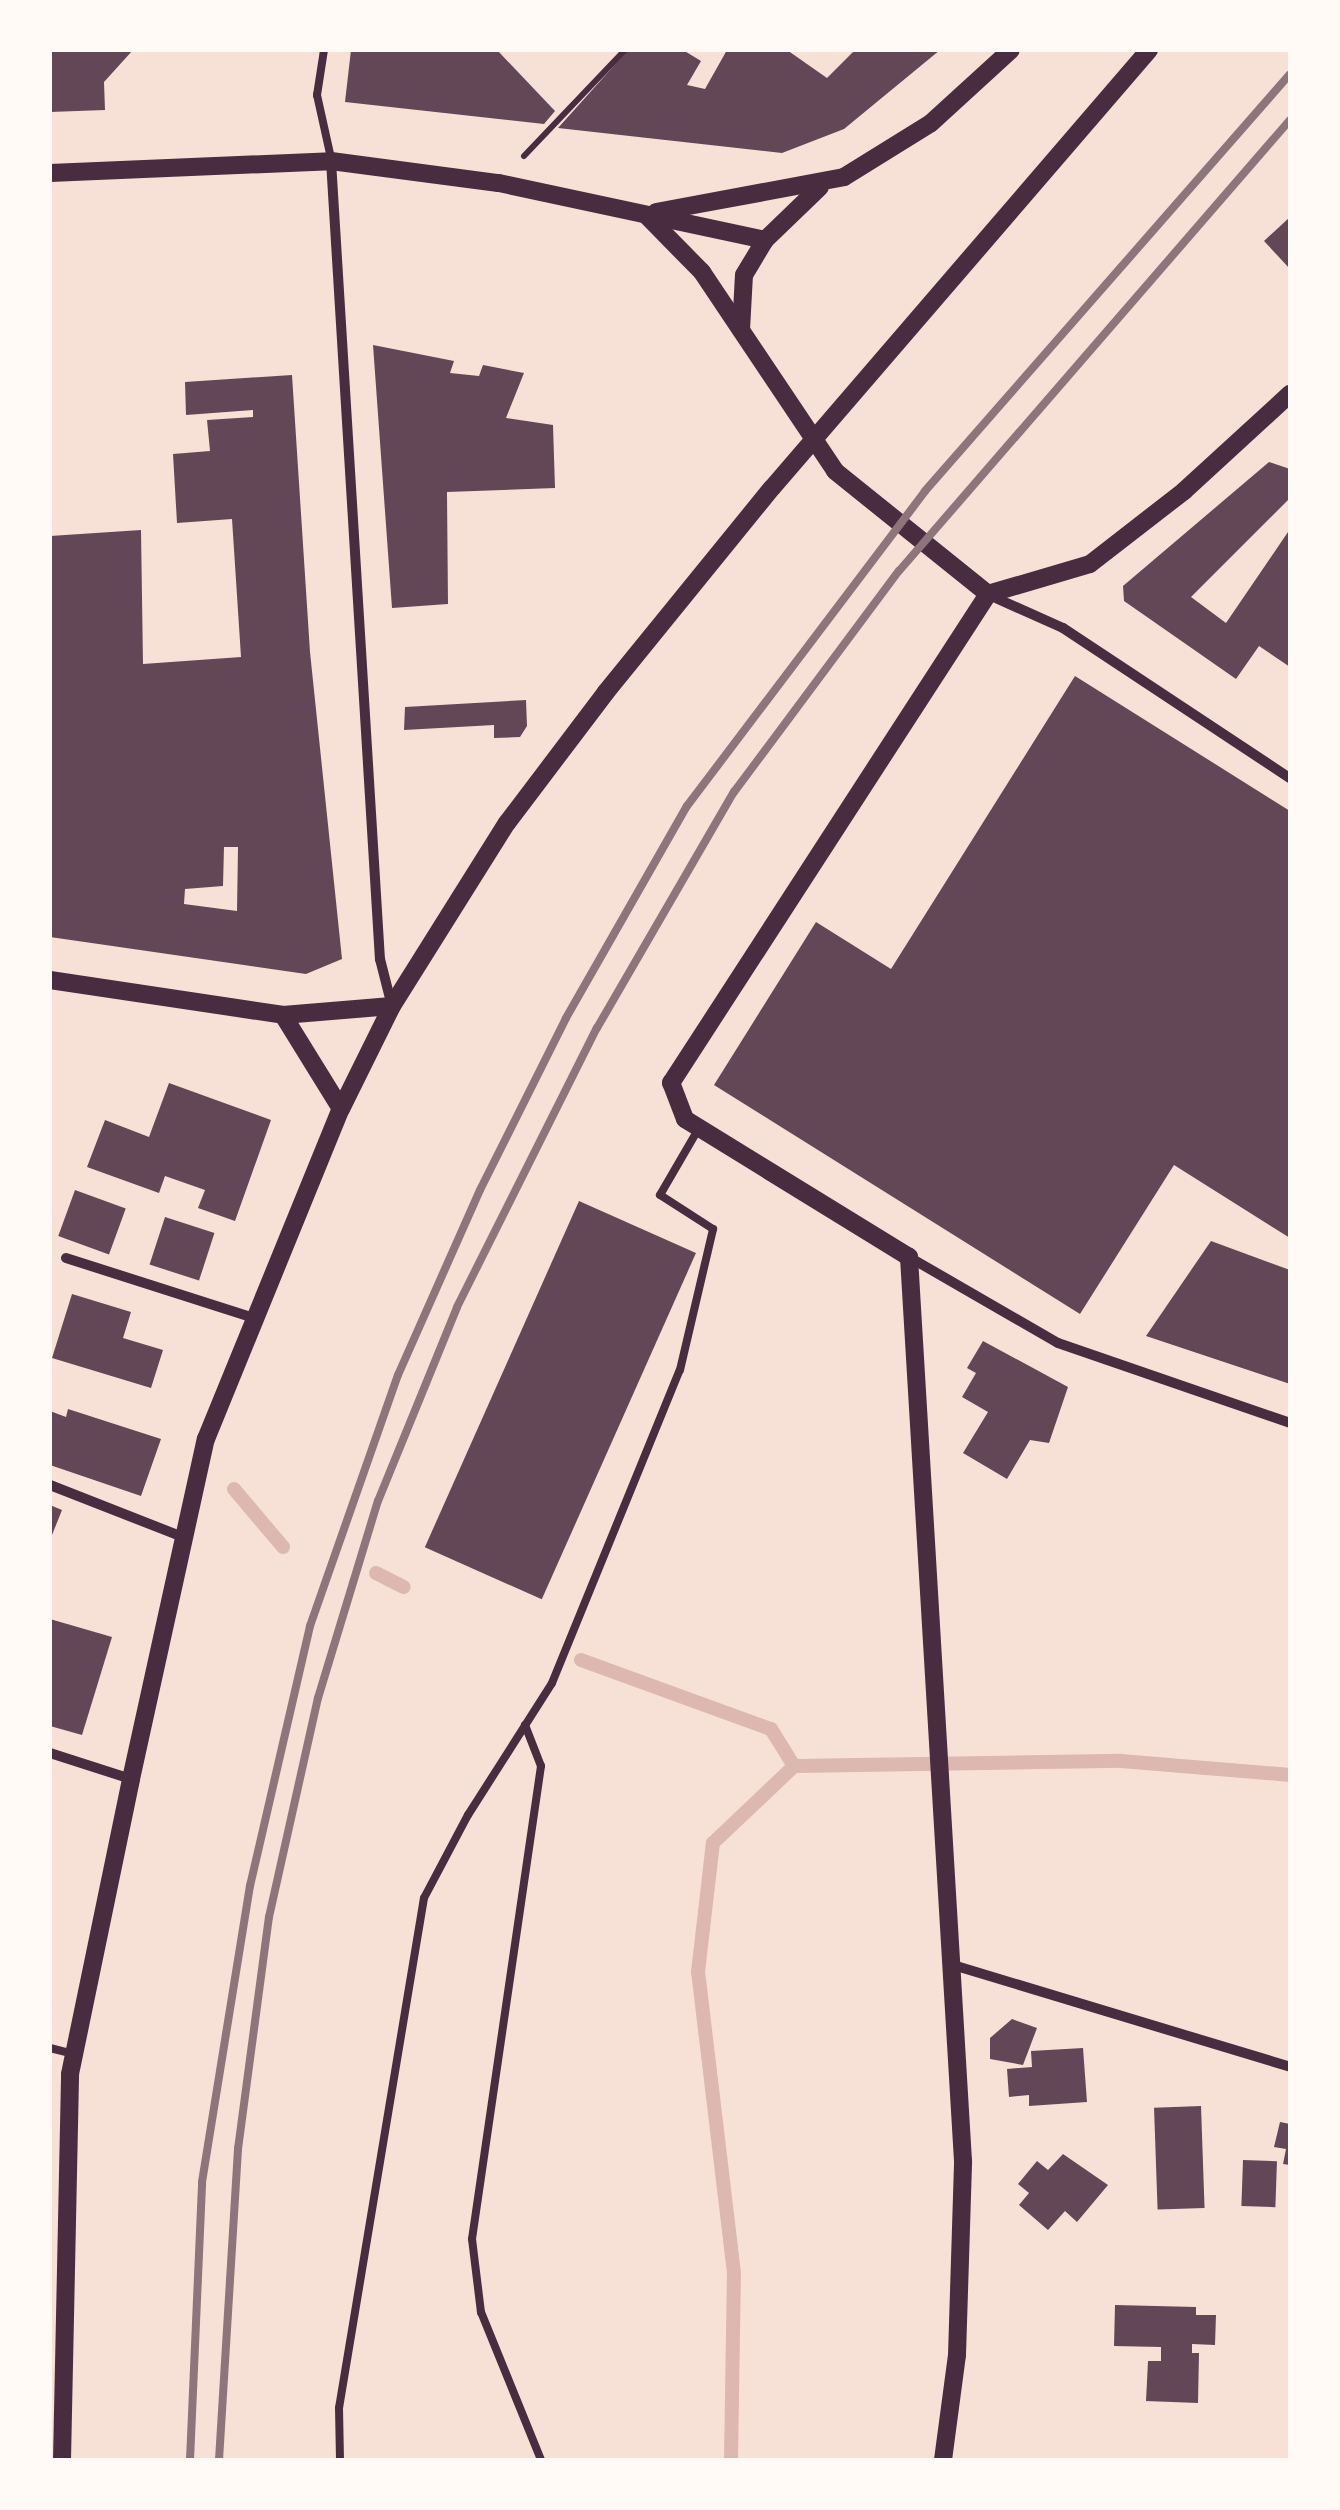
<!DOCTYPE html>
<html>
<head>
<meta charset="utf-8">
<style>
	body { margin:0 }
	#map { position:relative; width:1340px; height:2510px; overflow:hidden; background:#f7e1d7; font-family:"Noto Serif",serif }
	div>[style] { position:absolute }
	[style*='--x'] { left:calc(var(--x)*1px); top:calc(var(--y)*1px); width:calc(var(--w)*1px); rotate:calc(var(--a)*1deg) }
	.stream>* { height:14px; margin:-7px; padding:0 7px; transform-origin:7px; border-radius:7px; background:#dcb8b0 }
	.building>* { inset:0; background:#644757; transform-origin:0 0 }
	.path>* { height:6px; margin:-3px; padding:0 3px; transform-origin:3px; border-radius:3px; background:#4a2c40 }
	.service>* { height:8px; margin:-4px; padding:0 4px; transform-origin:4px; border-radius:4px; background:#4a2c40 }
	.minor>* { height:10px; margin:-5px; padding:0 5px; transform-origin:5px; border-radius:5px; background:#4a2c40 }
	.tertiary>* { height:18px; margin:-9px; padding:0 9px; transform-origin:9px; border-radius:9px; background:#4a2c40 }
	.rail>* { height:8px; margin:-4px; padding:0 4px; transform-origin:4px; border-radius:4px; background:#8f747c }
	span { translate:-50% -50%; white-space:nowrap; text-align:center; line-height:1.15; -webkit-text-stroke:10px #fffaf5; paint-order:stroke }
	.frame { position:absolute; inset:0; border:52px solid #fffaf5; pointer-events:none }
</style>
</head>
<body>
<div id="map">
	<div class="stream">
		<div style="--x:234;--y:1489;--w:76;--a:49.8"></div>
		<div style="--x:376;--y:1573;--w:31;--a:27"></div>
		<div style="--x:581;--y:1660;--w:202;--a:20"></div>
		<div style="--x:771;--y:1729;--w:44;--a:58.1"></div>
		<div style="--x:731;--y:2460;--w:187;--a:-89.1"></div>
		<div style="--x:734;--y:2273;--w:303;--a:-96.8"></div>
		<div style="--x:698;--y:1972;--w:130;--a:-83.4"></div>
		<div style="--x:713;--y:1843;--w:112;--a:-43.5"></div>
		<div style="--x:794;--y:1766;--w:327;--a:-0.9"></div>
		<div style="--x:1121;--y:1761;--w:170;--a:4.7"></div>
	</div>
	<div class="building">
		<div style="clip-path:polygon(50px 50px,133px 50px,104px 82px,105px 110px,50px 112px)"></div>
		<div style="clip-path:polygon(351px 50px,497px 50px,555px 111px,544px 124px,345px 102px)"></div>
		<div style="clip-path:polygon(628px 50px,683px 50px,701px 61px,687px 85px,705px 89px,727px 50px,787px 50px,827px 78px,855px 50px,940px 50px,844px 129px,782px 153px,558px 128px)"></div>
		<div style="clip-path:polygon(1290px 217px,1290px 269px,1264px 241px)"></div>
		<div style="clip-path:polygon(373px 345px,454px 361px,450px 373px,479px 376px,483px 365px,524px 373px,506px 418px,553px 425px,555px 488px,447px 492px,448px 604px,392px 608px)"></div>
		<div style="clip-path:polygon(evenodd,292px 375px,310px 652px,342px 959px,306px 974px,50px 937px,50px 536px,141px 530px,143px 664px,241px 657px,232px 519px,177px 523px,173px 454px,210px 451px,207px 420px,253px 417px,253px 410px,186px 415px,185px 382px,292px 375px,224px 847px,238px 847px,237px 911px,184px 904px,185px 889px,223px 886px,224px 847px)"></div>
		<div style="clip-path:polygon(1269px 462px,1290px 469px,1290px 498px,1191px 597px,1226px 623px,1290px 529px,1290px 667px,1259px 646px,1236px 679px,1124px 601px,1123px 586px)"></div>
		<div style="clip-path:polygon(1075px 676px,1290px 811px,1290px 1238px,1174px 1165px,1080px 1314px,714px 1085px,816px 922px,891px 969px)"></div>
		<div style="clip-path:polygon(526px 700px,527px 726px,520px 737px,494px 738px,494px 725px,404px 730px,405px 707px)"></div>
		<div style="clip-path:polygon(169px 1083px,271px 1120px,235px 1221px,198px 1208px,205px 1190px,165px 1176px,159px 1193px,87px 1167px,105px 1120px,149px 1137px)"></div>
		<div style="left:75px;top:1190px;width:54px;height:49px;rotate:20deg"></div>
		<div style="left:579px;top:1201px;width:128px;height:379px;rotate:24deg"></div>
		<div style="left:165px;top:1217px;width:52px;height:50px;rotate:18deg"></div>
		<div style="clip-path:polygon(1211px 1241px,1290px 1270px,1290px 1384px,1146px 1336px)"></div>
		<div style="clip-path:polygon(72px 1294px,131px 1312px,123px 1338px,163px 1350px,151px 1388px,52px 1358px)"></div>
		<div style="clip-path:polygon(983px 1341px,1068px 1387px,1049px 1443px,1030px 1440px,1007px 1479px,963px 1453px,988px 1412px,962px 1397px,976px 1373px,967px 1368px)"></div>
		<div style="clip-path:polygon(68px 1409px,161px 1439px,141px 1496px,50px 1465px,50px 1411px,66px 1417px)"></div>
		<div style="clip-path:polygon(50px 1505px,62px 1510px,50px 1540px)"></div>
		<div style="clip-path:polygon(50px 1619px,112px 1637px,82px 1735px,50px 1726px)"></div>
		<div style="clip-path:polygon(1012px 2019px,1037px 2028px,1023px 2065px,990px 2059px,990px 2038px)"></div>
		<div style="clip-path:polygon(1083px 2048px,1087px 2102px,1029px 2106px,1029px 2095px,1009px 2097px,1007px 2069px,1032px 2067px,1031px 2051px)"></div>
		<div style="left:1201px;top:2106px;width:102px;height:47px;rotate:88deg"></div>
		<div style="clip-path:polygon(1280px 2122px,1290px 2124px,1290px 2165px,1283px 2164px,1286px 2149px,1274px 2147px)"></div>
		<div style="clip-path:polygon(1063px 2154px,1108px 2185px,1077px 2222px,1065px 2211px,1048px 2230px,1019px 2205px,1029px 2193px,1018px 2184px,1037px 2161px,1048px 2170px)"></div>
		<div style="left:1243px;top:2160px;width:34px;height:46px;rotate:2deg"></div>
		<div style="clip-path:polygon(1115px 2305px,1196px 2307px,1196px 2315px,1216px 2315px,1215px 2345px,1192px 2344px,1192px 2353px,1199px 2353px,1198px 2403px,1146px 2401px,1148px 2361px,1161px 2361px,1161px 2347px,1114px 2346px)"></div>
	</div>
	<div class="path">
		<div style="--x:524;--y:156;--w:146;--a:-46.4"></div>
	</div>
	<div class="service">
		<div style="--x:324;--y:50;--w:46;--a:98.8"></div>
		<div style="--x:317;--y:95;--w:65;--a:77.5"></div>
		<div style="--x:525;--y:1725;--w:44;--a:68.7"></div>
		<div style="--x:541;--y:1766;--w:478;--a:98.3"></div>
		<div style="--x:472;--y:2239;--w:74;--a:83"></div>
		<div style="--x:481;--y:2312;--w:160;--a:67.9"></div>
		<div style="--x:50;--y:2048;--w:25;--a:14"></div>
		<div style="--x:340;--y:2460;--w:52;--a:-91.1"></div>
		<div style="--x:339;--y:2408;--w:517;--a:-80.54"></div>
		<div style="--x:424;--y:1898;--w:94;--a:-62.1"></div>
		<div style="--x:468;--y:1815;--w:156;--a:-57.5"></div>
		<div style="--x:552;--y:1683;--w:338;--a:-67.8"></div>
		<div style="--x:680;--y:1370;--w:145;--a:-76.8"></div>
		<div style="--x:713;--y:1229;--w:63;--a:-147.3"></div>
		<div style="--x:660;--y:1195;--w:78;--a:-59.8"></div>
	</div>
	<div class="minor">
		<div style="--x:331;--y:161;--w:800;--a:86.49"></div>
		<div style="--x:380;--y:959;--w:49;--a:75.7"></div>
		<div style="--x:989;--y:595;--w:81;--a:24"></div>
		<div style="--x:1063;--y:628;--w:272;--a:33.5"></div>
		<div style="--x:909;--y:1257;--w:172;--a:30"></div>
		<div style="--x:1058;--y:1343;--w:245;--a:19"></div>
		<div style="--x:66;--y:1258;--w:194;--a:17.7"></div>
		<div style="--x:50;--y:1485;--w:143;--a:21.4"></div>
		<div style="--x:50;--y:1753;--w:85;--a:17.8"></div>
		<div style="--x:953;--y:1965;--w:352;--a:16.8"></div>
	</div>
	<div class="tertiary">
		<div style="--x:50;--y:173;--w:281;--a:-2.4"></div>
		<div style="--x:331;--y:161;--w:169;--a:7.5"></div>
		<div style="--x:499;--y:183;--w:272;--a:12.1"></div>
		<div style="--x:656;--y:212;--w:191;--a:-10.5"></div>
		<div style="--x:844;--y:177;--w:102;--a:-31.8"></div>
		<div style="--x:931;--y:123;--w:108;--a:-42.4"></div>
		<div style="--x:646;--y:215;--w:80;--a:45.5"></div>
		<div style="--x:702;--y:272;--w:239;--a:56.2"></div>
		<div style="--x:835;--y:471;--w:196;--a:38.8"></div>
		<div style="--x:741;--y:330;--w:55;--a:-86.9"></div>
		<div style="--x:744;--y:275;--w:41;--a:-59"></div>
		<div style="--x:765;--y:240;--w:76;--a:-43.9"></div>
		<div style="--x:988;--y:594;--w:106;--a:-16.4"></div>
		<div style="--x:1090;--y:564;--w:119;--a:-37.8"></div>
		<div style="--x:1184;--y:491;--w:144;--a:-42.5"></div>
		<div style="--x:50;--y:980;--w:236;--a:8.5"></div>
		<div style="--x:283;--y:1015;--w:109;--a:-4.7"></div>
		<div style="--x:283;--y:1015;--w:110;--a:58.3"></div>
		<div style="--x:62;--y:2460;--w:386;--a:-88.8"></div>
		<div style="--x:70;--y:2074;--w:301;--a:-78.3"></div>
		<div style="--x:131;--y:1779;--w:348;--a:-77.6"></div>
		<div style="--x:206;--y:1439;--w:357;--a:-67.8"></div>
		<div style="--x:341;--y:1109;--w:115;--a:-63.7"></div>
		<div style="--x:392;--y:1006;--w:216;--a:-57.9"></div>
		<div style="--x:507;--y:823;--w:164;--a:-52.9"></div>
		<div style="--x:606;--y:692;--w:263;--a:-50.9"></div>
		<div style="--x:772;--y:488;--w:578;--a:-49.28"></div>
		<div style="--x:943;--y:2460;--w:106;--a:-82.4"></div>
		<div style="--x:957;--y:2355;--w:194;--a:-88.2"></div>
		<div style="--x:963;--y:2161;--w:906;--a:-93.42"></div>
		<div style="--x:909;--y:1257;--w:263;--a:-148.4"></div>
		<div style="--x:685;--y:1119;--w:39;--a:-111"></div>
		<div style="--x:671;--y:1083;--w:583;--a:-57.05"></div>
	</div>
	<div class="rail">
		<div style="--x:190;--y:2460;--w:278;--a:-87.5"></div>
		<div style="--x:202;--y:2182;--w:300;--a:-80.8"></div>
		<div style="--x:250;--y:1886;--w:267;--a:-77"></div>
		<div style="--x:310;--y:1626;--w:266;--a:-70.7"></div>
		<div style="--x:398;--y:1375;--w:202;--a:-66.1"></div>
		<div style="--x:480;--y:1190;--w:192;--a:-63.4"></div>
		<div style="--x:566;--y:1018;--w:244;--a:-60.3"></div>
		<div style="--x:687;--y:806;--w:395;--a:-52.9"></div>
		<div style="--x:925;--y:491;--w:554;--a:-48.8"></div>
		<div style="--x:219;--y:2460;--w:312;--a:-86.5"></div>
		<div style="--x:238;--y:2149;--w:234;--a:-82.4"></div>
		<div style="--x:269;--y:1917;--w:224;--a:-77.4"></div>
		<div style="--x:318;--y:1698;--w:206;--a:-73.1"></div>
		<div style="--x:378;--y:1501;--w:209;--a:-67.8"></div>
		<div style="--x:457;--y:1307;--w:312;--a:-63.4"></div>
		<div style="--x:597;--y:1028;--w:273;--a:-59.9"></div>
		<div style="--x:734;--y:792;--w:276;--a:-53.3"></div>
		<div style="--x:899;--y:571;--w:597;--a:-49.08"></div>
	</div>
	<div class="frame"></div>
</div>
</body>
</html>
